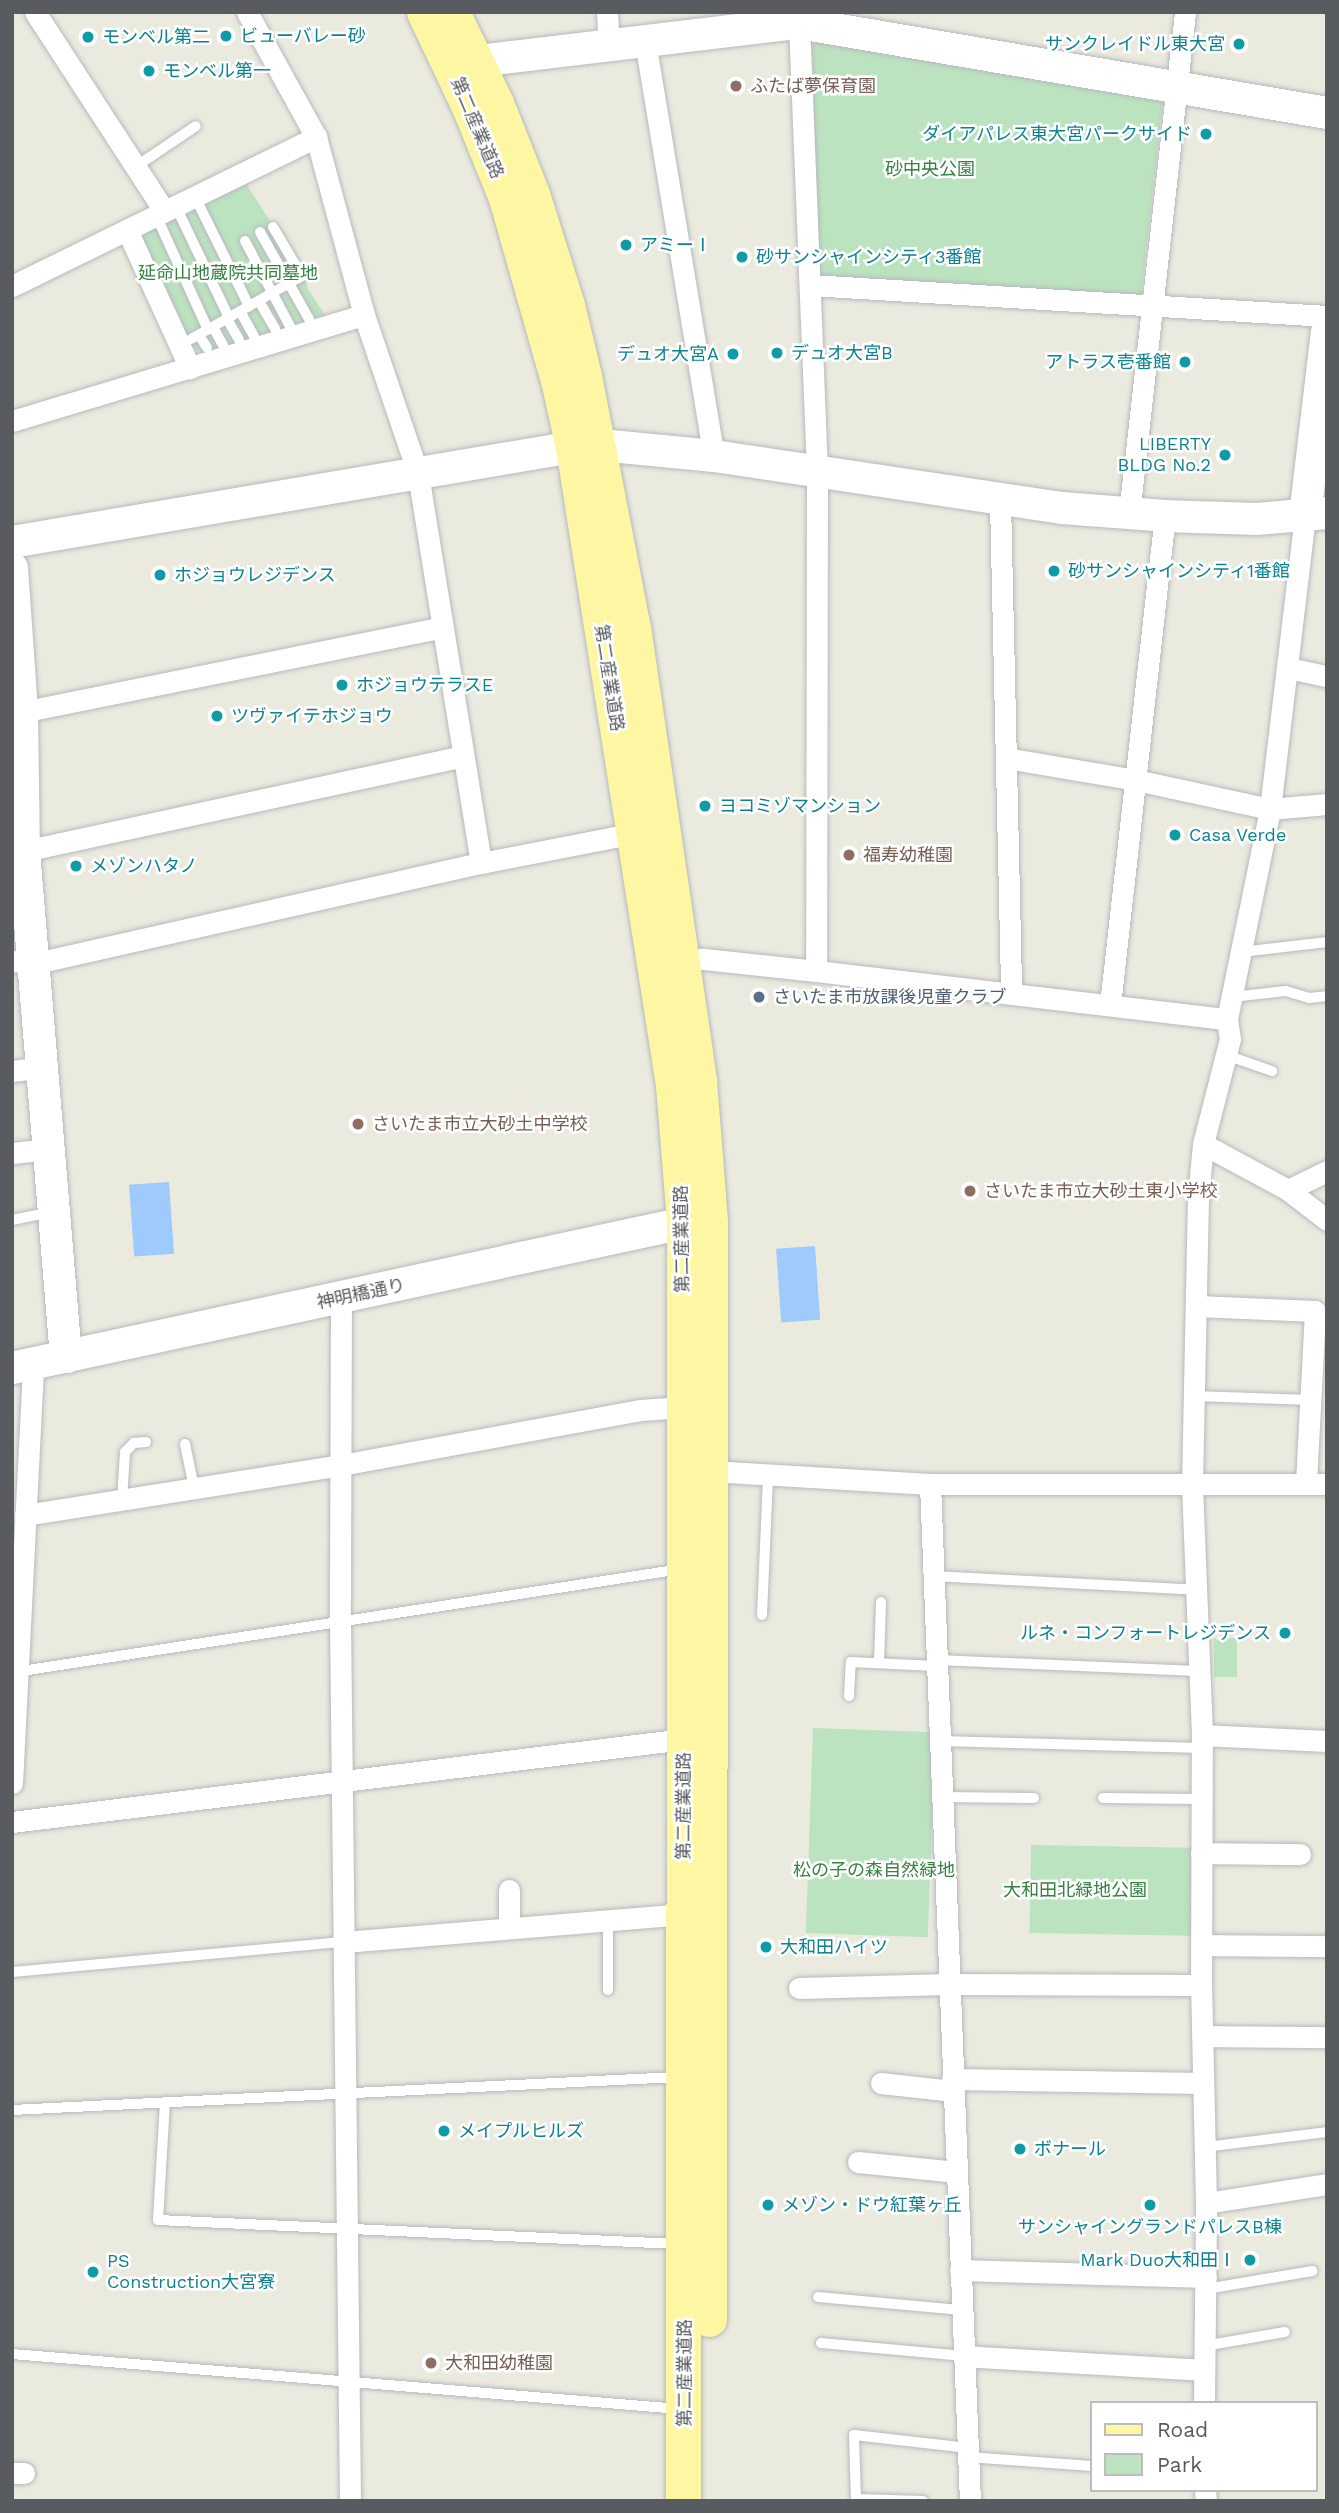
<!DOCTYPE html>
<html>
<head>
<meta charset="utf-8">
<style>
	body { margin:0 }
	#map { position:relative; width:1339px; height:2513px; overflow:hidden; background:#ebeadf; font-family:"Work Sans","Noto Sans JP",sans-serif }
	div>[style] { position:absolute }
	[style*='--x'] { left:calc(var(--x)*1px); top:calc(var(--y)*1px); width:calc(var(--w)*1px); rotate:calc(var(--a)*1deg) }
	.green>* { inset:0; background:#bce3c0; transform-origin:0 0 }
	.water>* { inset:0; background:#9ecafc; transform-origin:0 0 }
	.roads { filter:drop-shadow(0 0 2px #b7b9be) drop-shadow(0 0 2px #b7b9be) }
	.lane>* { height:10px; margin:-5px; padding:0 5px; transform-origin:5px; border-radius:5px; background:#fff }
	.street>* { height:21px; margin:-10.5px; padding:0 10.5px; transform-origin:10.5px; border-radius:10.5px; background:#fff }
	.secondary>* { height:32px; margin:-16px; padding:0 16px; transform-origin:16px; border-radius:16px; background:#fff }
	.primary>* { height:35px; margin:-17.5px; padding:0 17.5px; transform-origin:17.5px; border-radius:17.5px; background:#fdf7a3 }
	.dots>* { width:19px; height:19px; translate:-50% -50%; box-sizing:border-box; border:4px solid #fff; border-radius:50% }
	span { translate:-50% -50%; white-space:nowrap; text-align:center; line-height:1.15; -webkit-text-stroke:5px #fff; paint-order:stroke }
	.culture-label { font-size:18px; color:#0d838f }
	.left { translate:0 -50%; text-align:left }
	.right { translate:-100% -50%; text-align:right }
	.education-label { font-size:18px; color:#785e54 }
	.street-label { font-size:18px; color:#585b60 }
	.park-label { font-size:18px; color:#368241 }
	.service-label { font-size:18px; color:#4e5e75 }
	.frame { position:absolute; inset:0; border:14px solid #585b60; pointer-events:none }
	.legend { position:absolute; left:1090px; top:2401px; width:228px; height:91px; box-sizing:border-box; background:#fff; border:2px solid #bcbdbf; margin:0; padding:9px 12px; list-style:none; font-size:21px; color:#585b60 }
	.legend li { display:flex; align-items:center; gap:14px; height:35px }
	.legend b { width:35px; border:2px solid #bcbdbf }
</style>
</head>
<body>
<div id="map">
	<div class="green">
		<div style="clip-path:polygon(812px 37px,1164px 89px,1141px 295px,818px 276px)"></div>
		<div style="clip-path:polygon(245px 182px,302px 271px,308px 289px,325px 315px,202px 352px,194px 349px,143px 239px,146px 229px)"></div>
		<div style="left:1214px;top:1638px;width:23px;height:39px"></div>
		<div style="left:813px;top:1728px;width:122px;height:205px;rotate:2deg"></div>
		<div style="left:1031px;top:1845px;width:162px;height:88px;rotate:1deg"></div>
	</div>
	<div class="water">
		<div style="left:169px;top:1182px;width:72px;height:40px;rotate:86deg"></div>
		<div style="left:815px;top:1246px;width:74px;height:39px;rotate:86deg"></div>
	</div>
	<div class="roads">
		<div class="lane">
			<div style="--x:135;--y:167;--w:73;--a:-33.9"></div>
			<div style="--x:199;--y:205;--w:113;--a:63.7"></div>
			<div style="--x:179;--y:213;--w:116;--a:64.5"></div>
			<div style="--x:160;--y:224;--w:116;--a:65.6"></div>
			<div style="--x:260;--y:232;--w:100;--a:60.6"></div>
			<div style="--x:245;--y:241;--w:107;--a:62.2"></div>
			<div style="--x:259;--y:301;--w:32;--a:60"></div>
			<div style="--x:240;--y:311;--w:29;--a:61"></div>
			<div style="--x:227;--y:319;--w:24;--a:60"></div>
			<div style="--x:213;--y:327;--w:21;--a:61"></div>
			<div style="--x:199;--y:335;--w:15;--a:58"></div>
			<div style="--x:191;--y:339;--w:128;--a:-29.6"></div>
			<div style="--x:302;--y:276;--w:57;--a:-120.6"></div>
			<div style="--x:1241;--y:952;--w:87;--a:-6.6"></div>
			<div style="--x:1232;--y:997;--w:54;--a:-6.3"></div>
			<div style="--x:1286;--y:991;--w:24;--a:17"></div>
			<div style="--x:1309;--y:998;--w:18;--a:-6"></div>
			<div style="--x:1226;--y:1055;--w:49;--a:19.2"></div>
			<div style="--x:12;--y:1220;--w:41;--a:-11.3"></div>
			<div style="--x:1194;--y:1396;--w:117;--a:2"></div>
			<div style="--x:185;--y:1444;--w:45;--a:78.4"></div>
			<div style="--x:122;--y:1500;--w:48;--a:-86.4"></div>
			<div style="--x:125;--y:1452;--w:13;--a:-45"></div>
			<div style="--x:134;--y:1443;--w:12;--a:-5"></div>
			<div style="--x:933;--y:1576;--w:263;--a:3"></div>
			<div style="--x:762;--y:1615;--w:140;--a:-87.5"></div>
			<div style="--x:936;--y:1660;--w:263;--a:2.4"></div>
			<div style="--x:879;--y:1663;--w:61;--a:-88.1"></div>
			<div style="--x:15;--y:1672;--w:674;--a:-8.79"></div>
			<div style="--x:849;--y:1696;--w:34;--a:-87"></div>
			<div style="--x:851;--y:1662;--w:85;--a:2.7"></div>
			<div style="--x:939;--y:1741;--w:263;--a:1.5"></div>
			<div style="--x:941;--y:1797;--w:93;--a:0.6"></div>
			<div style="--x:1103;--y:1798;--w:98;--a:0.6"></div>
			<div style="--x:12;--y:1972;--w:333;--a:-5.2"></div>
			<div style="--x:608;--y:1990;--w:70;--a:-90"></div>
			<div style="--x:165;--y:2102;--w:118;--a:93.4"></div>
			<div style="--x:158;--y:2220;--w:520;--a:2.65"></div>
			<div style="--x:12;--y:2110;--w:666;--a:-2.84"></div>
			<div style="--x:1205;--y:2147;--w:123;--a:-7"></div>
			<div style="--x:1206;--y:2289;--w:108;--a:-9.6"></div>
			<div style="--x:818;--y:2297;--w:145;--a:5.2"></div>
			<div style="--x:821;--y:2343;--w:144;--a:5.2"></div>
			<div style="--x:1204;--y:2346;--w:82;--a:-9.8"></div>
			<div style="--x:12;--y:2354;--w:669;--a:4.71"></div>
			<div style="--x:968;--y:2457;--w:124;--a:4.2"></div>
			<div style="--x:923;--y:2501;--w:67;--a:-178.3"></div>
			<div style="--x:856;--y:2499;--w:64;--a:-91.8"></div>
			<div style="--x:854;--y:2435;--w:115;--a:6.5"></div>
		</div>
		<div class="street">
			<div style="--x:35;--y:12;--w:237;--a:57"></div>
			<div style="--x:247;--y:12;--w:143;--a:61.1"></div>
			<div style="--x:316;--y:137;--w:184;--a:74.9"></div>
			<div style="--x:364;--y:315;--w:168;--a:71.2"></div>
			<div style="--x:418;--y:474;--w:394;--a:80.8"></div>
			<div style="--x:607;--y:12;--w:33;--a:87"></div>
			<div style="--x:802;--y:12;--w:11;--a:105"></div>
			<div style="--x:799;--y:23;--w:450;--a:87.7"></div>
			<div style="--x:817;--y:473;--w:498;--a:90.1"></div>
			<div style="--x:645;--y:41;--w:421;--a:80.6"></div>
			<div style="--x:127;--y:230;--w:152;--a:65.5"></div>
			<div style="--x:810;--y:285;--w:518;--a:3.43"></div>
			<div style="--x:12;--y:286;--w:339;--a:-26.1"></div>
			<div style="--x:12;--y:421;--w:368;--a:-16.8"></div>
			<div style="--x:1000;--y:500;--w:493;--a:88.7"></div>
			<div style="--x:1129;--y:514;--w:505;--a:-83.63"></div>
			<div style="--x:1288;--y:668;--w:40;--a:12"></div>
			<div style="--x:22;--y:712;--w:429;--a:-11.4"></div>
			<div style="--x:1006;--y:758;--w:132;--a:9.6"></div>
			<div style="--x:1136;--y:780;--w:137;--a:12.2"></div>
			<div style="--x:1270;--y:809;--w:57;--a:-5"></div>
			<div style="--x:13;--y:850;--w:11;--a:5"></div>
			<div style="--x:24;--y:851;--w:449;--a:-12.2"></div>
			<div style="--x:682;--y:960;--w:22;--a:-3"></div>
			<div style="--x:704;--y:959;--w:113;--a:6.1"></div>
			<div style="--x:816;--y:971;--w:414;--a:6.7"></div>
			<div style="--x:12;--y:961;--w:24;--a:5"></div>
			<div style="--x:36;--y:963;--w:456;--a:-12.7"></div>
			<div style="--x:481;--y:863;--w:157;--a:-11"></div>
			<div style="--x:1110;--y:1005;--w:492;--a:-83.6"></div>
			<div style="--x:12;--y:1071;--w:32;--a:-7"></div>
			<div style="--x:1203;--y:1144;--w:97;--a:28.4"></div>
			<div style="--x:1288;--y:1190;--w:49;--a:37.6"></div>
			<div style="--x:12;--y:1153;--w:38;--a:-6"></div>
			<div style="--x:1288;--y:1190;--w:43;--a:-26"></div>
			<div style="--x:341;--y:1298;--w:323;--a:90.2"></div>
			<div style="--x:340;--y:1621;--w:880;--a:89.35"></div>
			<div style="--x:1196;--y:1306;--w:119;--a:2.4"></div>
			<div style="--x:1315;--y:1311;--w:173;--a:93"></div>
			<div style="--x:710;--y:1471;--w:220;--a:3.4"></div>
			<div style="--x:930;--y:1484;--w:397;--a:0"></div>
			<div style="--x:930;--y:1484;--w:1018;--a:87.75"></div>
			<div style="--x:25;--y:1515;--w:320;--a:-9"></div>
			<div style="--x:341;--y:1465;--w:305;--a:-10.4"></div>
			<div style="--x:641;--y:1410;--w:42;--a:-4.1"></div>
			<div style="--x:1202;--y:1735;--w:125;--a:2.7"></div>
			<div style="--x:12;--y:1783;--w:420;--a:-87.1"></div>
			<div style="--x:12;--y:1822;--w:677;--a:-7.04"></div>
			<div style="--x:1201;--y:1853;--w:99;--a:0.6"></div>
			<div style="--x:509;--y:1890;--w:38;--a:90"></div>
			<div style="--x:344;--y:1942;--w:351;--a:-4.7"></div>
			<div style="--x:1201;--y:1945;--w:126;--a:0.5"></div>
			<div style="--x:799;--y:1988;--w:149;--a:-1.5"></div>
			<div style="--x:948;--y:1984;--w:253;--a:0.2"></div>
			<div style="--x:1203;--y:2036;--w:124;--a:0.5"></div>
			<div style="--x:952;--y:2079;--w:251;--a:0.9"></div>
			<div style="--x:881;--y:2083;--w:71;--a:6.4"></div>
			<div style="--x:858;--y:2162;--w:99;--a:5.8"></div>
			<div style="--x:1206;--y:2203;--w:122;--a:-8.9"></div>
			<div style="--x:960;--y:2270;--w:246;--a:1.6"></div>
			<div style="--x:964;--y:2356;--w:240;--a:3.3"></div>
			<div style="--x:1204;--y:2403;--w:200;--a:-89.4"></div>
			<div style="--x:1206;--y:2203;--w:218;--a:-91.3"></div>
			<div style="--x:1201;--y:1985;--w:250;--a:-89.8"></div>
			<div style="--x:1202;--y:1735;--w:251;--a:-92.3"></div>
			<div style="--x:1192;--y:1484;--w:287;--a:-88.8"></div>
			<div style="--x:1198;--y:1197;--w:53;--a:-84.6"></div>
			<div style="--x:1203;--y:1144;--w:108;--a:-75.6"></div>
			<div style="--x:1230;--y:1039;--w:20;--a:-99"></div>
			<div style="--x:1227;--y:1019;--w:214;--a:-78.4"></div>
			<div style="--x:1270;--y:809;--w:295;--a:-83.2"></div>
			<div style="--x:12;--y:2473;--w:12;--a:0"></div>
			<div style="--x:1205;--y:2490;--w:11;--a:85"></div>
		</div>
		<div class="secondary">
			<div style="--x:453;--y:64;--w:348;--a:-6.8"></div>
			<div style="--x:799;--y:23;--w:536;--a:9.67"></div>
			<div style="--x:1305;--y:516;--w:185;--a:-83.2"></div>
			<div style="--x:12;--y:542;--w:569;--a:-9.61"></div>
			<div style="--x:573;--y:447;--w:27;--a:-4"></div>
			<div style="--x:600;--y:445;--w:115;--a:5.5"></div>
			<div style="--x:714;--y:456;--w:352;--a:8.5"></div>
			<div style="--x:1062;--y:508;--w:103;--a:4.4"></div>
			<div style="--x:1165;--y:516;--w:91;--a:1.9"></div>
			<div style="--x:1256;--y:519;--w:71;--a:-4.8"></div>
			<div style="--x:12;--y:568;--w:144;--a:86"></div>
			<div style="--x:22;--y:712;--w:139;--a:89.2"></div>
			<div style="--x:24;--y:851;--w:508;--a:85.26"></div>
			<div style="--x:12;--y:1368;--w:687;--a:-12.18"></div>
			<div style="--x:684;--y:1223;--w:25;--a:-2"></div>
		</div>
		<div class="primary">
			<div style="--x:424;--y:12;--w:107;--a:64.6"></div>
			<div style="--x:470;--y:109;--w:96;--a:68"></div>
			<div style="--x:506;--y:198;--w:189;--a:74.1"></div>
			<div style="--x:558;--y:380;--w:69;--a:77.4"></div>
			<div style="--x:573;--y:447;--w:646;--a:81.09"></div>
			<div style="--x:673;--y:1085;--w:138;--a:85.4"></div>
			<div style="--x:684;--y:1223;--w:1278;--a:90.04"></div>
			<div style="--x:452;--y:12;--w:101;--a:64.2"></div>
			<div style="--x:496;--y:103;--w:98;--a:68.4"></div>
			<div style="--x:532;--y:194;--w:116;--a:72.5"></div>
			<div style="--x:567;--y:305;--w:73;--a:76.5"></div>
			<div style="--x:584;--y:376;--w:256;--a:79"></div>
			<div style="--x:633;--y:627;--w:459;--a:81.7"></div>
			<div style="--x:699;--y:1081;--w:141;--a:85.5"></div>
			<div style="--x:710;--y:1222;--w:1097;--a:90.05"></div>
		</div>
	</div>
	<div class="dots">
		<div style="left:226px;top:36px;background:#0f9aa8"></div>
		<div style="left:88px;top:37px;background:#0f9aa8"></div>
		<div style="left:1239px;top:44px;background:#0f9aa8"></div>
		<div style="left:149px;top:71px;background:#0f9aa8"></div>
		<div style="left:736px;top:86px;background:#8d6e63"></div>
		<div style="left:1206px;top:134px;background:#0f9aa8"></div>
		<div style="left:626px;top:245px;background:#0f9aa8"></div>
		<div style="left:742px;top:257px;background:#0f9aa8"></div>
		<div style="left:777px;top:353px;background:#0f9aa8"></div>
		<div style="left:733px;top:354px;background:#0f9aa8"></div>
		<div style="left:1185px;top:362px;background:#0f9aa8"></div>
		<div style="left:1225px;top:455px;background:#0f9aa8"></div>
		<div style="left:1054px;top:571px;background:#0f9aa8"></div>
		<div style="left:160px;top:575px;background:#0f9aa8"></div>
		<div style="left:342px;top:685px;background:#0f9aa8"></div>
		<div style="left:217px;top:716px;background:#0f9aa8"></div>
		<div style="left:705px;top:806px;background:#0f9aa8"></div>
		<div style="left:1175px;top:835px;background:#0f9aa8"></div>
		<div style="left:849px;top:855px;background:#8d6e63"></div>
		<div style="left:76px;top:866px;background:#0f9aa8"></div>
		<div style="left:759px;top:997px;background:#5c6f8a"></div>
		<div style="left:358px;top:1124px;background:#8d6e63"></div>
		<div style="left:970px;top:1191px;background:#8d6e63"></div>
		<div style="left:1285px;top:1633px;background:#0f9aa8"></div>
		<div style="left:766px;top:1947px;background:#0f9aa8"></div>
		<div style="left:444px;top:2131px;background:#0f9aa8"></div>
		<div style="left:1020px;top:2149px;background:#0f9aa8"></div>
		<div style="left:768px;top:2205px;background:#0f9aa8"></div>
		<div style="left:1150px;top:2205px;background:#0f9aa8"></div>
		<div style="left:1250px;top:2260px;background:#0f9aa8"></div>
		<div style="left:93px;top:2272px;background:#0f9aa8"></div>
		<div style="left:431px;top:2363px;background:#8d6e63"></div>
	</div>
	<div class="culture-label">
		<span class="left" style="left:240px;top:36px">ビューバレー砂</span>
		<span class="left" style="left:102px;top:37px">モンベル第二</span>
		<span class="right" style="left:1225px;top:44px">サンクレイドル東大宮</span>
		<span class="left" style="left:163px;top:71px">モンベル第一</span>
		<span class="right" style="left:1192px;top:134px">ダイアパレス東大宮パークサイド</span>
		<span class="left" style="left:640px;top:245px">アミーⅠ</span>
		<span class="left" style="left:756px;top:257px">砂サンシャインシティ3番館</span>
		<span class="left" style="left:791px;top:353px">デュオ大宮B</span>
		<span class="right" style="left:719px;top:354px">デュオ大宮A</span>
		<span class="right" style="left:1171px;top:362px">アトラス壱番館</span>
		<span class="right" style="left:1211px;top:455px">LIBERTY<br>BLDG No.2</span>
		<span class="left" style="left:1068px;top:571px">砂サンシャインシティ1番館</span>
		<span class="left" style="left:174px;top:575px">ホジョウレジデンス</span>
		<span class="left" style="left:356px;top:685px">ホジョウテラスE</span>
		<span class="left" style="left:231px;top:716px">ツヴァイテホジョウ</span>
		<span class="left" style="left:719px;top:806px">ヨコミゾマンション</span>
		<span class="left" style="left:1189px;top:835px">Casa Verde</span>
		<span class="left" style="left:90px;top:866px">メゾンハタノ</span>
		<span class="right" style="left:1271px;top:1633px">ルネ・コンフォートレジデンス</span>
		<span class="left" style="left:780px;top:1947px">大和田ハイツ</span>
		<span class="left" style="left:458px;top:2131px">メイプルヒルズ</span>
		<span class="left" style="left:1034px;top:2149px">ボナール</span>
		<span class="left" style="left:782px;top:2205px">メゾン・ドウ紅葉ヶ丘</span>
		<span style="left:1150px;top:2227px">サンシャイングランドパレスB棟</span>
		<span class="right" style="left:1236px;top:2260px">Mark Duo大和田Ⅰ</span>
		<span class="left" style="left:107px;top:2272px">PS<br>Construction大宮寮</span>
	</div>
	<div class="education-label">
		<span class="left" style="left:750px;top:86px">ふたば夢保育園</span>
		<span class="left" style="left:863px;top:855px">福寿幼稚園</span>
		<span class="left" style="left:372px;top:1124px">さいたま市立大砂土中学校</span>
		<span class="left" style="left:984px;top:1191px">さいたま市立大砂土東小学校</span>
		<span class="left" style="left:445px;top:2363px">大和田幼稚園</span>
	</div>
	<div class="street-label">
		<span style="left:477px;top:128px;rotate:67deg">第二産業道路</span>
		<span style="left:609px;top:678px;rotate:81deg">第二産業道路</span>
		<span style="left:682px;top:1239px;rotate:-91deg">第二産業道路</span>
		<span style="left:361px;top:1294px;rotate:-12deg">神明橋通り</span>
		<span style="left:684px;top:1806px;rotate:-90deg">第二産業道路</span>
		<span style="left:685px;top:2373px;rotate:-90deg">第二産業道路</span>
	</div>
	<div class="park-label">
		<span style="left:930px;top:169px">砂中央公園</span>
		<span style="left:228px;top:273px">延命山地蔵院共同墓地</span>
		<span style="left:874px;top:1870px">松の子の森自然緑地</span>
		<span style="left:1075px;top:1890px">大和田北緑地公園</span>
	</div>
	<div class="service-label">
		<span class="left" style="left:773px;top:997px">さいたま市放課後児童クラブ</span>
	</div>
	<div class="frame"></div>
	<ul class="legend">
	<li><b style="height:9px;background:#fdf7a3"></b>Road</li>
	<li><b style="height:19px;background:#bce3c0"></b>Park</li>
	</ul>
</div>
</body>
</html>
